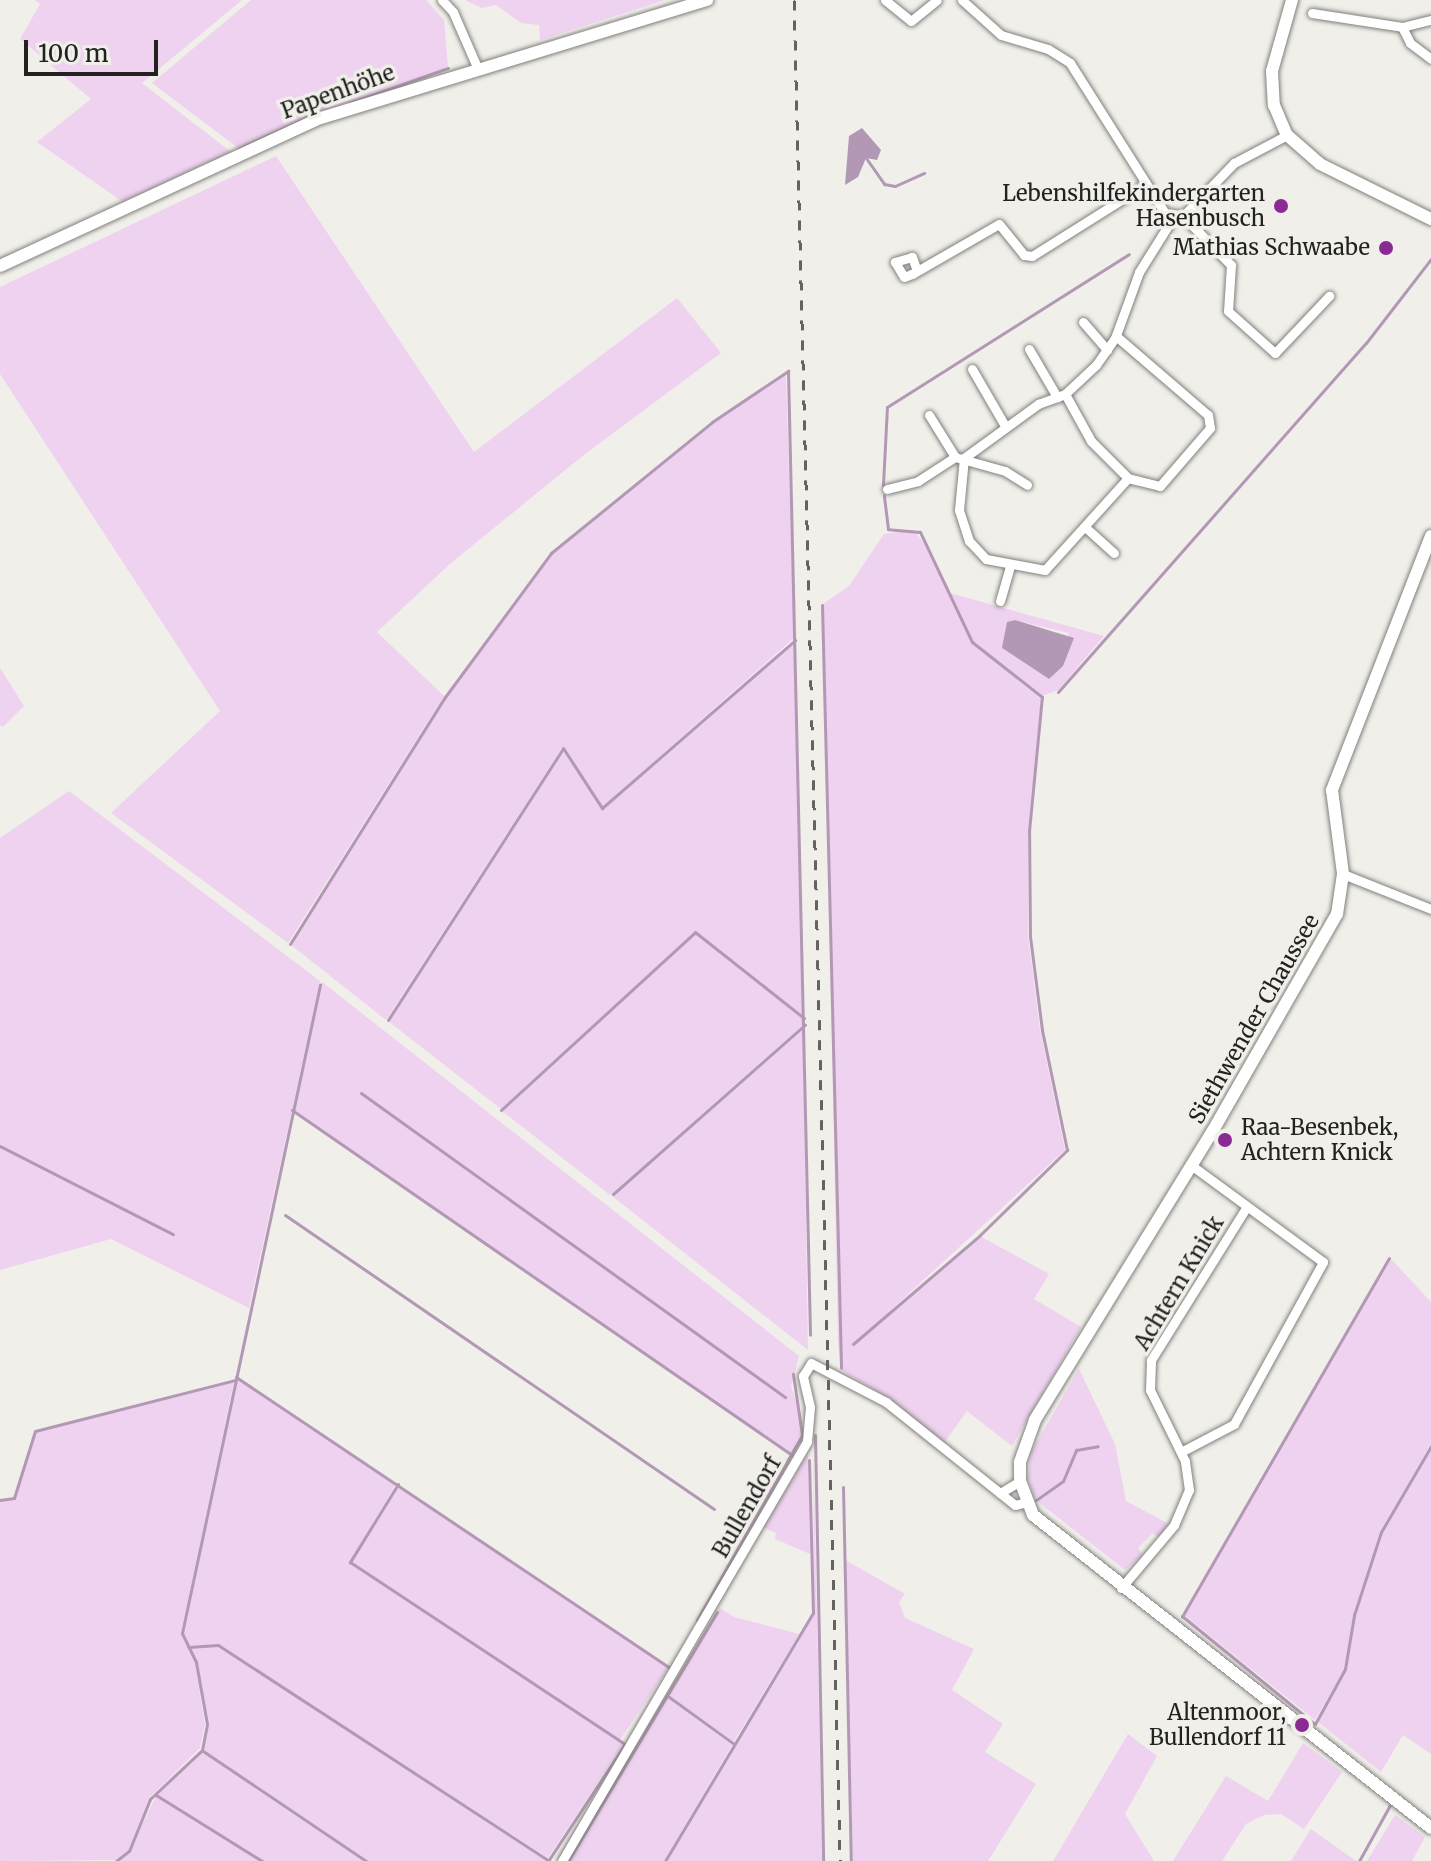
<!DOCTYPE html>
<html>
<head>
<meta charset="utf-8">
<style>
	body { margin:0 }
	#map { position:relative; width:1431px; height:1861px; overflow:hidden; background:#f0efea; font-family:Merriweather,serif }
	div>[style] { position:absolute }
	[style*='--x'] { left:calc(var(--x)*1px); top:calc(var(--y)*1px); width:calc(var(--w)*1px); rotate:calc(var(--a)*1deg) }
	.green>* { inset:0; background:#eed2f0; transform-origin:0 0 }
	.water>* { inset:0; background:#b398b5 }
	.stream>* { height:3px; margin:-1.5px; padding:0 1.5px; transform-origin:1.5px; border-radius:1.5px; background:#b398b5 }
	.roads { filter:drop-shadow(0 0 2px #82807c) drop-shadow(0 0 2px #82807c) }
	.minor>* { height:9px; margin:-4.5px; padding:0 4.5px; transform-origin:4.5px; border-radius:4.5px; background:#fff }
	.secondary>* { height:12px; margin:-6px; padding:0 6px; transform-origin:6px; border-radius:6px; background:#fff }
	.rail>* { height:3px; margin-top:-1.5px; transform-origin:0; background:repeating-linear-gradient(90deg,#636360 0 10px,transparent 0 20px) }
	.dots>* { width:22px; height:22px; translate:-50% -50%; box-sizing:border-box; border:4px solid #f0efea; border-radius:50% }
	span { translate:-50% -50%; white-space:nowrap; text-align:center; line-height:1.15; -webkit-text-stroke:7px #f0efea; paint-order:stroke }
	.street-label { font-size:22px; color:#222220 }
	.poi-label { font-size:22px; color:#222220 }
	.right { translate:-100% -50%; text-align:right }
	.left { translate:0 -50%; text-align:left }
	.scale { position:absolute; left:24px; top:40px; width:134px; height:36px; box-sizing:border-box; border:4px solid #222220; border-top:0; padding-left:10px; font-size:24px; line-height:28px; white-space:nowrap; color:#222220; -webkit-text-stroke:6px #f0efea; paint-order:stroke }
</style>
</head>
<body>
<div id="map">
	<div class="green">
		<div style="clip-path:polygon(35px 0,242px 0,142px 83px,231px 152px,123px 202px,37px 142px,91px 99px,20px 39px,40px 4px)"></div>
		<div style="clip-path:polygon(251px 0,426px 0,444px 20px,448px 67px,238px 148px,152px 83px)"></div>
		<div style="clip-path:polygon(465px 0,665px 0,540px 40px,539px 25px,521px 23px,496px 5px,482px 8px)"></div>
		<div style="clip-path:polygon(276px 156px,474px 452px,677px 298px,721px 353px,585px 454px,451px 563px,377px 632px,444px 696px,288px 943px,111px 813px,220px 711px,0 374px,0 287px)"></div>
		<div style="clip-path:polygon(786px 374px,794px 638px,602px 807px,562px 748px,386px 1020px,291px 945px,446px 698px,552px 554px,712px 423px)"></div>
		<div style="clip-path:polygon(914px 530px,929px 550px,971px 643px,1041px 699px,1028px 831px,1028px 936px,1040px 1030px,1065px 1150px,881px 1319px,980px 1236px,1049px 1274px,1034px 1299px,1081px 1327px,1012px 1446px,967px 1411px,944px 1443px,890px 1399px,841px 1370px,838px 1344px,823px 604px,849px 586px,884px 534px)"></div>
		<div style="clip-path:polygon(evenodd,950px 593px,1104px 636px,1058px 690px,1042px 696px,973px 642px,950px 593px,1015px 620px,1069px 633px,1049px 679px,1003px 649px,1007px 622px,1015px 620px)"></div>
		<div style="clip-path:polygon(794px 642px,804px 1016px,695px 932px,501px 1109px,388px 1021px,562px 749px,602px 809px)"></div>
		<div style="clip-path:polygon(0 668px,24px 706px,3px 727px,0 725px)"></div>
		<div style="clip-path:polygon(69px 791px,320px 981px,249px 1308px,111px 1239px,0 1270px,0 838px)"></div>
		<div style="clip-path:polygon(695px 933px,803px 1018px,803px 1025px,610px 1195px,502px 1111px)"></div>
		<div style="clip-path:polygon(322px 982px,799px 1356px,791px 1387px,799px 1408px,800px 1435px,791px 1454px,292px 1110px)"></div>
		<div style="clip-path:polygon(803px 1028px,808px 1350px,612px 1196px)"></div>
		<div style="clip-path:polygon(1390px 1258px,1431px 1302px,1431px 1444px,1380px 1532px,1353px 1615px,1345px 1668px,1315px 1720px,1184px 1615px)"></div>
		<div style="clip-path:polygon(1079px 1369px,1115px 1444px,1126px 1501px,1169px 1524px,1159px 1538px,1153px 1533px,1138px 1548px,1143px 1555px,1125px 1570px,1037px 1501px,1064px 1481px,1077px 1450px,1100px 1445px,1076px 1449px,1063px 1480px,1035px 1499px,1028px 1478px,1031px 1452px)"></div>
		<div style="clip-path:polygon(236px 1378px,396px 1484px,349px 1563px,623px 1744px,548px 1858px,219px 1645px,189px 1646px,183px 1633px)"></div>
		<div style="clip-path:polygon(234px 1381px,181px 1634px,195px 1663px,205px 1725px,200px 1748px,149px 1798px,128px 1851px,115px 1860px,0 1861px,0 1501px,15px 1499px,36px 1432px)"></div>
		<div style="clip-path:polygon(813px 1430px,822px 1861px,666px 1861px,814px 1613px)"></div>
		<div style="clip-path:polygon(1431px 1447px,1431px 1754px,1403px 1735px,1381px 1772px,1318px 1722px,1346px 1670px,1354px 1615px,1381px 1533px)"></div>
		<div style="clip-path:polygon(808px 1453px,810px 1554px,775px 1539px,776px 1533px,763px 1527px)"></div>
		<div style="left:398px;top:1486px;width:326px;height:89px;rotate:34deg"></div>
		<div style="clip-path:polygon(845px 1560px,905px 1594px,899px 1602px,905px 1618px,974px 1649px,952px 1690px,1003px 1724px,985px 1752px,1036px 1784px,988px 1861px,853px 1861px)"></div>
		<div style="clip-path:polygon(720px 1608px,734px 1617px,799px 1634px,733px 1743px,669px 1696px)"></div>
		<div style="clip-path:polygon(218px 1646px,547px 1860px,546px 1861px,367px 1861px,203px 1750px,208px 1724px,189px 1647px)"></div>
		<div style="clip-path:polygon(667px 1698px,732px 1745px,664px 1861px,569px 1861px)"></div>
		<div style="clip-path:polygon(1128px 1734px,1157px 1756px,1125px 1814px,1154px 1861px,1053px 1861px)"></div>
		<div style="clip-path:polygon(1303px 1743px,1342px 1772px,1304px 1829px,1281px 1814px,1264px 1815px,1246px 1824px,1222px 1861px,1173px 1861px,1226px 1776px,1268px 1801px)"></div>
		<div style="clip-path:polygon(202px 1752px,363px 1861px,263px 1861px,157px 1795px)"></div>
		<div style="clip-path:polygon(156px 1796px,260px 1861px,117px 1861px,129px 1852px)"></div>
		<div style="clip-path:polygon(1395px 1815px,1425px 1837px,1412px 1861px,1367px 1861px)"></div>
		<div style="clip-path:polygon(1311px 1829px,1356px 1861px,1291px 1861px)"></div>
	</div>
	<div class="water">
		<div style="clip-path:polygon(862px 128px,881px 150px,877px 160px,866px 158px,858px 177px,845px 185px,849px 136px)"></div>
		<div style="clip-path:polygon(1015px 620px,1074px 638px,1063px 666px,1049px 679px,1002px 648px,1007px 622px)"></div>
	</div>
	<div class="stream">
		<div style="--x:349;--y:103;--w:105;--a:-19.5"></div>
		<div style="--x:238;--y:149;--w:77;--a:-24.6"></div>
		<div style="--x:866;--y:158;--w:32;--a:55"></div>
		<div style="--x:884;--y:184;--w:11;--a:10"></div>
		<div style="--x:895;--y:186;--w:32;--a:-24"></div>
		<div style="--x:788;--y:371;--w:964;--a:88.69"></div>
		<div style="--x:883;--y:485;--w:78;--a:-87.1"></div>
		<div style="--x:887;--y:407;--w:286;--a:-32.3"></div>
		<div style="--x:822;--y:605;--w:763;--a:88.57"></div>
		<div style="--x:1058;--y:692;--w:465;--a:-48.6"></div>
		<div style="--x:1366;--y:343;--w:106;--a:-52.3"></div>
		<div style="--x:290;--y:944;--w:292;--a:-57.9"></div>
		<div style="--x:445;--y:697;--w:179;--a:-53.6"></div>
		<div style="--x:551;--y:553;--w:208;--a:-39.1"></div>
		<div style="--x:712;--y:422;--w:92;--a:-33.9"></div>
		<div style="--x:388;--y:1020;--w:323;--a:-57.2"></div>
		<div style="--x:563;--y:748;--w:72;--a:57"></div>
		<div style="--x:602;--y:808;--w:256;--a:-41"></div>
		<div style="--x:361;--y:1093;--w:522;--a:35.64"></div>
		<div style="--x:292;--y:1110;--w:607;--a:34.61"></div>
		<div style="--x:501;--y:1110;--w:263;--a:-42.5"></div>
		<div style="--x:695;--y:932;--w:139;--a:38.3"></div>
		<div style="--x:0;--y:1146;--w:194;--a:27"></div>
		<div style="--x:613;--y:1194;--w:256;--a:-41.4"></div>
		<div style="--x:285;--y:1215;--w:520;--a:34.42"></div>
		<div style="--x:1389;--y:1258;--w:414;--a:120"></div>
		<div style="--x:1182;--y:1616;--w:171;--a:39.1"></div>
		<div style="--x:1315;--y:1724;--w:63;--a:-61.4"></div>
		<div style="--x:1345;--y:1669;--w:55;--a:-80.5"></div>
		<div style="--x:1354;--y:1615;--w:87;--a:-72"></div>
		<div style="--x:1381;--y:1532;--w:99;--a:-59.8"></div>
		<div style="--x:853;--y:1344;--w:167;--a:-40.6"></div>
		<div style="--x:980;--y:1235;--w:122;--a:-44.3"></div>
		<div style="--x:1067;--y:1150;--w:123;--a:-101.8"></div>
		<div style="--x:1042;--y:1030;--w:95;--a:-97.3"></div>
		<div style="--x:1030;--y:936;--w:105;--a:-90.5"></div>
		<div style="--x:1029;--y:831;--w:135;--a:-84.5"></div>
		<div style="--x:1042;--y:697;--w:89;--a:-141.8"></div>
		<div style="--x:972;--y:642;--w:122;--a:-115.3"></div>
		<div style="--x:920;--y:532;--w:32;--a:-175"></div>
		<div style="--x:888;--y:529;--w:34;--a:-97"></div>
		<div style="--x:236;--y:1377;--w:523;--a:33.84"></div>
		<div style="--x:815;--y:1435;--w:426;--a:88.9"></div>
		<div style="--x:398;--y:1484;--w:92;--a:121.6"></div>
		<div style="--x:350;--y:1562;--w:330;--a:33.5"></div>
		<div style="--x:843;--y:1487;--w:374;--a:88.8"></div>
		<div style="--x:0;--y:1500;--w:14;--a:-8"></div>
		<div style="--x:14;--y:1498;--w:70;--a:-72.6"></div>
		<div style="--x:35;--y:1431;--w:206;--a:-14.3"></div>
		<div style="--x:1036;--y:1500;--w:33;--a:-35"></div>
		<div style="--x:1063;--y:1481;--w:34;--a:-67"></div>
		<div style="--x:1076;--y:1450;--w:22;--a:-10"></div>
		<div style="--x:697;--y:1620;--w:213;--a:-60.4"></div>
		<div style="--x:802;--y:1435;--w:62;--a:-98.4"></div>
		<div style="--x:188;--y:1647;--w:30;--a:-4"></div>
		<div style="--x:218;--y:1645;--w:394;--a:33.1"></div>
		<div style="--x:669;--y:1697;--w:80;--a:35.9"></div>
		<div style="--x:203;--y:1751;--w:197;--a:34"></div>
		<div style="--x:156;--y:1795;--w:125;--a:31.9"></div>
		<div style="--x:116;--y:1861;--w:16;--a:-38"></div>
		<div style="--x:129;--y:1851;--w:56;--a:-68"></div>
		<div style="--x:150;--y:1799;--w:71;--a:-43.3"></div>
		<div style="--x:202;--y:1750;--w:26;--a:-79"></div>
		<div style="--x:207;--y:1724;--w:63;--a:-100.1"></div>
		<div style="--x:196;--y:1662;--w:32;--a:-116"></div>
		<div style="--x:182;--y:1633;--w:663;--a:-77.98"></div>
		<div style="--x:548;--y:1861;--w:140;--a:-56.7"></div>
		<div style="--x:568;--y:1861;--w:290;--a:-59.1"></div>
		<div style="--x:665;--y:1861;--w:289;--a:-59.2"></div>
		<div style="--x:813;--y:1613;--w:153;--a:-91.5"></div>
		<div style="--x:1359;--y:1861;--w:64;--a:-61"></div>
	</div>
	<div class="roads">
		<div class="minor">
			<div style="--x:442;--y:0;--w:16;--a:47"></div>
			<div style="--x:453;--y:12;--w:60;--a:66.4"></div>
			<div style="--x:885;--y:0;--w:33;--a:39"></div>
			<div style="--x:911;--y:21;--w:33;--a:-39"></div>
			<div style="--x:962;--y:0;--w:52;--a:41.9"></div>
			<div style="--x:1001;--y:35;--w:49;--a:16.6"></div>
			<div style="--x:1048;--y:49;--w:26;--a:32"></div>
			<div style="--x:1070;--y:63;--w:178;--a:57.7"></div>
			<div style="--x:1165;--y:213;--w:18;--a:9"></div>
			<div style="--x:1183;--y:216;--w:74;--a:-46.1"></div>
			<div style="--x:1234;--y:163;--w:60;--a:-27.8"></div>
			<div style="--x:1312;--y:13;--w:91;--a:8.8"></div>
			<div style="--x:1402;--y:27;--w:30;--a:-14"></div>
			<div style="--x:1402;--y:27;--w:18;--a:63"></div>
			<div style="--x:1410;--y:43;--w:26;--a:37"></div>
			<div style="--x:1183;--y:216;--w:69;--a:45.6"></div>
			<div style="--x:1231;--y:265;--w:46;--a:93.7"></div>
			<div style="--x:1228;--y:311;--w:63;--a:41.8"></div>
			<div style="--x:1275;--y:353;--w:79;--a:-46.5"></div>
			<div style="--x:916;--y:268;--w:12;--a:-110"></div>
			<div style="--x:912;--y:257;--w:18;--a:164"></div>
			<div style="--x:895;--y:262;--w:17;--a:59"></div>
			<div style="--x:904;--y:277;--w:9;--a:-21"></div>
			<div style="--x:912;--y:274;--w:100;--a:-29.9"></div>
			<div style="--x:999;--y:224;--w:40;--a:51"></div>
			<div style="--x:1024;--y:255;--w:8;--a:7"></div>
			<div style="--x:1032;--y:256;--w:131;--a:-32.2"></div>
			<div style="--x:1083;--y:322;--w:37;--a:49"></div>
			<div style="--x:1116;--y:336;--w:121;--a:40.7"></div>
			<div style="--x:1208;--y:415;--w:13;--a:81"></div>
			<div style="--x:1210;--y:428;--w:77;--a:130.8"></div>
			<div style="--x:1160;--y:486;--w:33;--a:-166"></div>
			<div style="--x:1029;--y:349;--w:56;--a:59.7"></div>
			<div style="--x:972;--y:369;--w:66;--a:59.9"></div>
			<div style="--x:1065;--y:394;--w:54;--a:61"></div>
			<div style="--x:1091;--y:441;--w:52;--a:45"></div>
			<div style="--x:1128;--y:478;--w:124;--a:132.1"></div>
			<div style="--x:1045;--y:570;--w:60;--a:-169.4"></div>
			<div style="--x:986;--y:559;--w:25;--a:-133"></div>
			<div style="--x:969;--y:541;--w:33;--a:-108"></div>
			<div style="--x:959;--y:510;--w:52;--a:-84.5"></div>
			<div style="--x:964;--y:458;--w:92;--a:-36.1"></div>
			<div style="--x:1038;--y:404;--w:29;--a:-20"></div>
			<div style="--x:1065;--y:394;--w:42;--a:-43.1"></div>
			<div style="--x:1096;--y:365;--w:33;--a:-55"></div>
			<div style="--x:1115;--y:338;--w:70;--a:-70"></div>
			<div style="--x:1139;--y:272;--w:66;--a:-58"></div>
			<div style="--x:929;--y:415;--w:49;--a:58.2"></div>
			<div style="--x:887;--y:489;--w:32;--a:-14"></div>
			<div style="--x:918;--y:481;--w:44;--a:-33"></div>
			<div style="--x:955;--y:457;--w:52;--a:15.6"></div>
			<div style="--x:1005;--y:471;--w:26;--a:32"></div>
			<div style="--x:1085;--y:527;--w:39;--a:42"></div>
			<div style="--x:1000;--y:601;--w:36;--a:-74"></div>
			<div style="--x:1343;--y:874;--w:95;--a:21.7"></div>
			<div style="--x:1181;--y:1452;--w:60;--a:-27.8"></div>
			<div style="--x:1234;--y:1424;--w:185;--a:-61.2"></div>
			<div style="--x:1323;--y:1262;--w:164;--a:-143.7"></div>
			<div style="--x:1000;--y:1493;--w:23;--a:-31"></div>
			<div style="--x:1121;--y:1588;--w:82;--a:-49.9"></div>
			<div style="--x:1174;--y:1525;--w:38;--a:-67"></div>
			<div style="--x:1189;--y:1490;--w:29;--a:-98"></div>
			<div style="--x:1185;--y:1461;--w:79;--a:-116.2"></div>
			<div style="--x:1150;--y:1390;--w:30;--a:-88"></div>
			<div style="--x:1151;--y:1360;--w:179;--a:-58"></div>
			<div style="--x:562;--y:1861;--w:486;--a:-59.7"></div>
			<div style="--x:807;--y:1441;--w:34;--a:-85"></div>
			<div style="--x:810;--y:1407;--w:32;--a:-103"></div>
			<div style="--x:803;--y:1376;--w:15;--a:-58"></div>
			<div style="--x:811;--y:1363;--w:85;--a:27.5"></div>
			<div style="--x:886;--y:1402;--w:165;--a:38.6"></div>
			<div style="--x:1015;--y:1505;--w:9;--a:-13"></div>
		</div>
		<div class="secondary">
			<div style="--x:1292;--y:0;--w:74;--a:105.7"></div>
			<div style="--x:1272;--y:71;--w:34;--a:87"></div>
			<div style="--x:1274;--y:105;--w:33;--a:67"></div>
			<div style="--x:1287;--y:135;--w:44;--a:41.3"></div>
			<div style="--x:1320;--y:164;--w:124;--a:26.4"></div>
			<div style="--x:0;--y:266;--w:353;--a:-24.8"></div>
			<div style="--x:321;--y:118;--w:404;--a:-17"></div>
			<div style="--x:1431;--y:536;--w:273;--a:111.3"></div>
			<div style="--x:1332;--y:790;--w:85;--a:82.5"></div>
			<div style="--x:1343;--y:874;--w:40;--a:98.5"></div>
			<div style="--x:1337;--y:914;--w:251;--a:119.8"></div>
			<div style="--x:1212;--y:1132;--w:338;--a:121.6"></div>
			<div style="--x:1035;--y:1420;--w:45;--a:109.7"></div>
			<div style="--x:1020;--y:1462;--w:19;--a:90"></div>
			<div style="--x:1020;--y:1481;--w:36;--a:69"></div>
			<div style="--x:1033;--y:1515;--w:506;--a:38.18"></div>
		</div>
	</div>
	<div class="rail">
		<div style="--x:794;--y:0;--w:1862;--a:88.58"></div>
	</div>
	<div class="dots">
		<div style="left:1281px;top:206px;background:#8a2a93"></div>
		<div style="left:1386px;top:248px;background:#8a2a93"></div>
		<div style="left:1225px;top:1140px;background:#8a2a93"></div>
		<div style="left:1302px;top:1725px;background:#8a2a93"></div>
	</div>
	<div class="street-label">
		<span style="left:338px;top:92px;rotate:-20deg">Papenhöhe</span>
		<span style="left:1254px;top:1019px;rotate:-60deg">Siethwender Chaussee</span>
		<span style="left:1179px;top:1283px;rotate:-59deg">Achtern Knick</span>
		<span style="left:747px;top:1507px;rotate:-60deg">Bullendorf</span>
	</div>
	<div class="poi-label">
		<span class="right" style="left:1265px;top:206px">Lebenshilfekindergarten<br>Hasenbusch</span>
		<span class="right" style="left:1370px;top:248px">Mathias Schwaabe</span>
		<span class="left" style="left:1241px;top:1140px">Raa-Besenbek,<br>Achtern Knick</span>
		<span class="right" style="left:1286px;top:1725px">Altenmoor,<br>Bullendorf 11</span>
	</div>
	<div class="scale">100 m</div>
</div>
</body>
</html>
